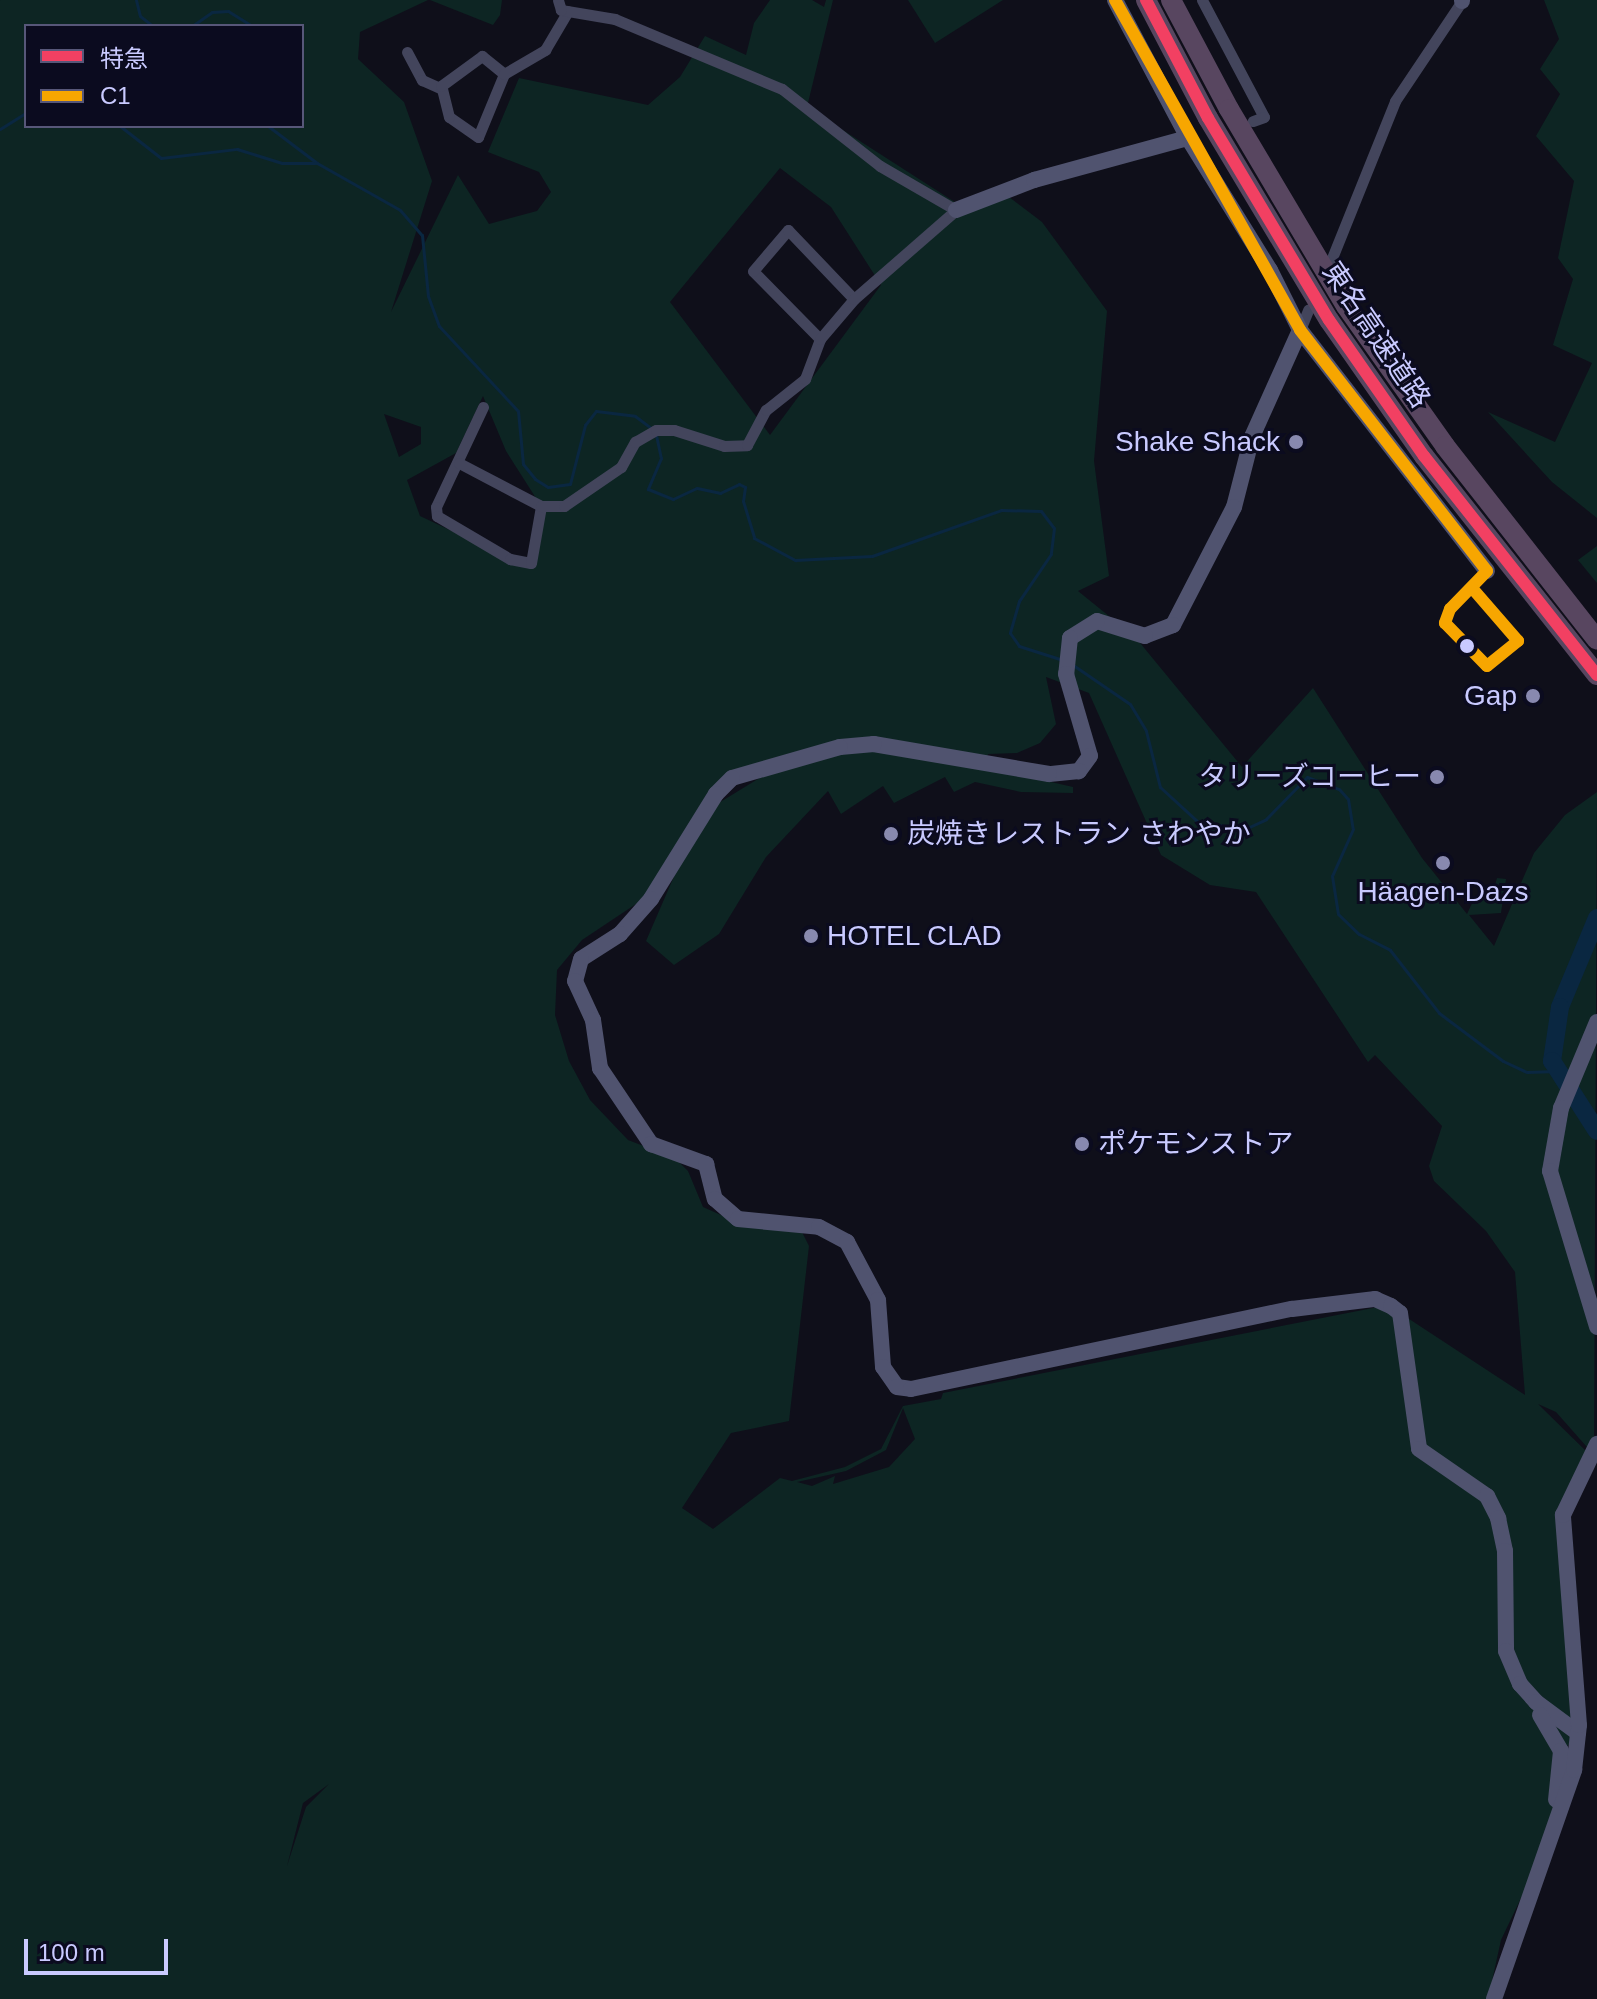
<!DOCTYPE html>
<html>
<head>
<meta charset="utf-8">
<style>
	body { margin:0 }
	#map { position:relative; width:1597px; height:1999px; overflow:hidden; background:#0f0f1a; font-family:Helvetica,"Noto Sans JP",sans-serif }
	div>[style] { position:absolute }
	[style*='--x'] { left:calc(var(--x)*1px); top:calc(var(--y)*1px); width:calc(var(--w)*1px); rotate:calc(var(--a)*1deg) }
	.green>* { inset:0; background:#0d2523 }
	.stream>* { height:3px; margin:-1.5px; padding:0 1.5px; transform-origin:1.5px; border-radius:1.5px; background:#0a2741 }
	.river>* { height:18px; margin:-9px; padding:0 9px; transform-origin:9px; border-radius:9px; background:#0a2741 }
	.street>* { height:11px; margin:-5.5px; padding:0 5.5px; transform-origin:5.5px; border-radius:5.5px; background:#43455c }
	.secondary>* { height:16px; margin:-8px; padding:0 8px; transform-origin:8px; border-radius:8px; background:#50536f }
	.highway>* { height:20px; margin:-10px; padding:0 10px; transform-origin:10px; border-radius:10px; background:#584660 }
	.bus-1>* { height:12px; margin:-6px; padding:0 6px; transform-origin:6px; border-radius:6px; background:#f24062 }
	.bus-2>* { height:12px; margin:-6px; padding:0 6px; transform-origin:6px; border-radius:6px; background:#f7a600 }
	.dots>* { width:22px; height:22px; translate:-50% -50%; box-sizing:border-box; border:4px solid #0b0b1f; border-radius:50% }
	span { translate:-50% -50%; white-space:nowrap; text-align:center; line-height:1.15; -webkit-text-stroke:6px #0b0b1f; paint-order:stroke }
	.street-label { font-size:28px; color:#c9caff }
	.poi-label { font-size:28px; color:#c9caff }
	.right { translate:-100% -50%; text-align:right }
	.left { translate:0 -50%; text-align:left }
	.legend { position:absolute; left:24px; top:24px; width:280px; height:104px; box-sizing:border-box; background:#0b0b1f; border:2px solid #575779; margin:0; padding:10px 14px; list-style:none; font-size:24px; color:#c9caff }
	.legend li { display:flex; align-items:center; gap:16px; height:40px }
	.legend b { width:40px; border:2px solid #575779 }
	.scale { position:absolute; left:24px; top:1939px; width:144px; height:36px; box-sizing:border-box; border:4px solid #c9caff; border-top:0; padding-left:10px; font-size:24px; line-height:28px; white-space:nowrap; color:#c9caff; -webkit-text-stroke:6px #0b0b1f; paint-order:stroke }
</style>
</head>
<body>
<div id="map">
	<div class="green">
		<div style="clip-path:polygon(evenodd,0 0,428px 0,360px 32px,358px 59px,404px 102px,432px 181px,391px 312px,458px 175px,489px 224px,537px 211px,551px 192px,539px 172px,488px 152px,519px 78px,648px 105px,680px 77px,705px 36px,746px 55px,754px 23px,770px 0,812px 0,824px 7px,826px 0,833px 0,807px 107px,961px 206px,1009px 197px,1042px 222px,1107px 311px,1094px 461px,1109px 576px,1078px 591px,1136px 638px,1242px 767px,1313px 688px,1422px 858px,1467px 914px,1474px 899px,1493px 892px,1497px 878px,1506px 879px,1501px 913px,1469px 915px,1494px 946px,1534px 853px,1565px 815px,1597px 792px,1594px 1455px,1556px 1412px,1538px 1404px,1587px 1452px,1572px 1481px,1568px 1565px,1578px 1733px,1558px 1758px,1564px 1808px,1501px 1940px,1488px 1999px,0 1999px,0 0,26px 26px,302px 26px,302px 126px,26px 126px,26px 26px,0 0,780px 168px,831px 207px,881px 285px,770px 435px,670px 302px,780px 168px,0 0,483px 396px,506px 451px,541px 506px,528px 567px,420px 516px,407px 480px,456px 453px,483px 396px,0 0,384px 414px,421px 427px,421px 444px,399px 457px,384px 414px,0 0,1046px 677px,1089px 693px,1161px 855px,1210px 885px,1256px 892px,1368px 1062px,1375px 1055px,1442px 1126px,1429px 1166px,1434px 1181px,1486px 1231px,1515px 1272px,1525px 1395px,1400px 1313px,1378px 1307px,943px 1393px,941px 1399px,903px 1406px,881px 1449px,845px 1467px,792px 1481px,780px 1478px,713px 1529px,682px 1508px,731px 1433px,789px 1421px,809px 1246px,800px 1228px,741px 1224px,703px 1207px,688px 1171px,675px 1158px,628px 1140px,590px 1100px,569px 1061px,555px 1015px,557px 970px,582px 940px,663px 886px,692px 835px,646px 941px,674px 965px,719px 934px,766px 857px,828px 791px,841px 814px,883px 786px,894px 803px,945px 777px,954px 792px,975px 782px,1021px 792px,1073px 793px,1073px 787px,985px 767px,988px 754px,1017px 753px,1040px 743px,1056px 724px,1046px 677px,0 0,807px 749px,704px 812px,714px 791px,807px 749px,0 0,903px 1408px,915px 1439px,889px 1467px,833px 1484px,835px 1476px,812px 1486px,797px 1482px,846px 1471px,886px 1450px,903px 1408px,0 0,329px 1784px,306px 1807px,287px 1866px,303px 1803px,329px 1784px)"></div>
		<div style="clip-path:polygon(430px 0,502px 0,500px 15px,493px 25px)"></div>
		<div style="clip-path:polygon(908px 0,1003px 0,935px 43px)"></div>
		<div style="clip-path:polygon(1544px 0,1597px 0,1597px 518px,1552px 482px,1488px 412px,1555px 442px,1592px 363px,1553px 345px,1573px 279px,1558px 258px,1574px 181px,1536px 136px,1560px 94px,1540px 69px,1559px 39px)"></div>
		<div style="clip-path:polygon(1597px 546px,1597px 583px,1578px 560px)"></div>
	</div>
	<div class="stream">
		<div style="--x:136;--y:0;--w:16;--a:76"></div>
		<div style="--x:140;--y:16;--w:16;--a:38"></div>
		<div style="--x:192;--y:26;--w:24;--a:-35"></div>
		<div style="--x:212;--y:12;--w:16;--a:-4"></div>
		<div style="--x:228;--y:11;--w:28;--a:32"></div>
		<div style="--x:120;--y:126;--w:52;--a:38"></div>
		<div style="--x:161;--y:158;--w:77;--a:-6.8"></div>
		<div style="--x:237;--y:149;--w:47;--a:17.3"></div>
		<div style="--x:282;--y:163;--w:35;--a:0"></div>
		<div style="--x:268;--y:126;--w:61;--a:37.1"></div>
		<div style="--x:317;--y:163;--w:95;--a:29.5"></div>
		<div style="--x:400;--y:210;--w:33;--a:49"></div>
		<div style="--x:422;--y:235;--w:61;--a:84.4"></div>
		<div style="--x:428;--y:296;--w:32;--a:70"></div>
		<div style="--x:439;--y:326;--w:116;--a:47.1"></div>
		<div style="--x:518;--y:411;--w:53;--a:84.6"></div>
		<div style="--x:523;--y:464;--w:19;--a:51"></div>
		<div style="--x:535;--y:479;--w:15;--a:32"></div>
		<div style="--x:548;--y:487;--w:22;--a:-8"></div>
		<div style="--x:570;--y:484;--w:61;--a:-75.7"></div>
		<div style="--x:585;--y:425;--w:18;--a:-52"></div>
		<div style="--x:596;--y:411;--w:39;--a:7"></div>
		<div style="--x:635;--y:416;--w:21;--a:37"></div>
		<div style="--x:0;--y:129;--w:31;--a:-32"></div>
		<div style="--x:656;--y:435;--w:24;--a:78"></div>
		<div style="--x:661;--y:458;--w:34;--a:113"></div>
		<div style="--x:648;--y:489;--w:27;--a:22"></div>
		<div style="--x:673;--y:499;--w:26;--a:-25"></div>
		<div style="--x:697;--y:488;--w:24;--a:12"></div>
		<div style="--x:720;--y:493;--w:21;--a:-25"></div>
		<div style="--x:739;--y:484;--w:7;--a:27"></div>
		<div style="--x:745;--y:487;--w:14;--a:98"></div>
		<div style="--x:743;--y:501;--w:39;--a:73"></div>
		<div style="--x:754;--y:538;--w:47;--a:28.2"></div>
		<div style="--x:795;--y:560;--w:77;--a:-3"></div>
		<div style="--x:872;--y:556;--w:137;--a:-19.6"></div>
		<div style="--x:1001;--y:510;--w:40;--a:1.4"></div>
		<div style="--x:1041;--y:511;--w:21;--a:53"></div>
		<div style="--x:1054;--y:528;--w:26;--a:97"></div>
		<div style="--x:1051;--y:554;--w:57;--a:124.2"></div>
		<div style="--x:1019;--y:601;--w:33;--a:106"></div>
		<div style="--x:1010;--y:633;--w:16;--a:55"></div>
		<div style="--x:1019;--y:646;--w:46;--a:17.7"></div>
		<div style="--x:1073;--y:665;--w:69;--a:34.4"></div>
		<div style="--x:1130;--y:704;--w:31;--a:59"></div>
		<div style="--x:1146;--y:731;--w:58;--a:76"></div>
		<div style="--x:1160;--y:787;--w:52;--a:42.6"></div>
		<div style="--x:1198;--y:822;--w:48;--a:8.5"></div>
		<div style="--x:1245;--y:829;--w:23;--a:-25"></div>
		<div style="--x:1266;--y:819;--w:59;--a:-45.7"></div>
		<div style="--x:1307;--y:777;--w:34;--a:21"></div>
		<div style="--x:1339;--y:789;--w:13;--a:48"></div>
		<div style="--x:1348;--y:799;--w:30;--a:81"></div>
		<div style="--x:1353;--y:829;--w:51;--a:114.1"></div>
		<div style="--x:1332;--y:876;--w:38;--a:81"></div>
		<div style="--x:1338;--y:914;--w:29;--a:44"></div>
		<div style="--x:1359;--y:934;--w:35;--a:27"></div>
		<div style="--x:1390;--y:950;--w:80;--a:52.1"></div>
		<div style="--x:1439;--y:1013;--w:80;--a:36.9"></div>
		<div style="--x:1503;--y:1061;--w:26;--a:25"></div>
		<div style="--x:1527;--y:1072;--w:29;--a:-2"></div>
	</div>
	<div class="river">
		<div style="--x:1597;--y:918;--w:96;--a:112.6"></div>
		<div style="--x:1560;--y:1007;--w:55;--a:98.4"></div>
		<div style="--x:1552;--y:1061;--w:83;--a:57.3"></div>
	</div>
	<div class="street">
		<div style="--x:1202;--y:0;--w:132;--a:62.1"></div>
		<div style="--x:1264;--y:117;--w:12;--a:160"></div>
		<div style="--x:407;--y:52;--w:32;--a:62"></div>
		<div style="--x:422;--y:80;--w:22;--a:24"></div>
		<div style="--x:504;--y:74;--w:68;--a:112.4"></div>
		<div style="--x:478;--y:137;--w:35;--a:-145"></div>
		<div style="--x:449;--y:117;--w:32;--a:-104"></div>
		<div style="--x:441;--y:86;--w:51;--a:-36.2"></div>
		<div style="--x:482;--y:56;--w:28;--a:39"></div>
		<div style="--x:504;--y:74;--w:48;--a:-30.3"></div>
		<div style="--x:545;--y:50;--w:45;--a:-59.5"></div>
		<div style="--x:1332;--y:258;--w:169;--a:-68.1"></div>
		<div style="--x:1395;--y:101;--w:120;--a:-56.2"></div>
		<div style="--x:1300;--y:330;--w:22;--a:-68"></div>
		<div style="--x:820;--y:339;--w:95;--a:-134.6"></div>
		<div style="--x:753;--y:271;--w:54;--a:-49.5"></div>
		<div style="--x:788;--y:230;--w:95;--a:46.3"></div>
		<div style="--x:483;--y:407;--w:110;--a:115.2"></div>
		<div style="--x:436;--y:507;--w:9;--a:84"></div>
		<div style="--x:437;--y:516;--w:85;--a:30.5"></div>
		<div style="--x:510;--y:559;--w:21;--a:11"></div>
		<div style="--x:531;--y:563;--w:58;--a:-80"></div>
		<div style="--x:459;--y:463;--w:93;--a:27.7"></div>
		<div style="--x:541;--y:506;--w:23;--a:0"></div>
		<div style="--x:564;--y:506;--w:69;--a:-34.4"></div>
		<div style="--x:621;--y:467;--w:29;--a:-61"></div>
		<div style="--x:635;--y:442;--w:24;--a:-30"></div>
		<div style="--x:656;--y:430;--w:18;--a:0"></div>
		<div style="--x:674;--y:430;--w:52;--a:17.7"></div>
		<div style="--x:724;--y:446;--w:23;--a:-2"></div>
		<div style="--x:747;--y:445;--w:40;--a:-62"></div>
		<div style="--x:766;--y:410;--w:50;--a:-38.5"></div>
		<div style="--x:805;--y:379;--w:43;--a:-69.4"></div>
		<div style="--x:820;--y:339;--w:52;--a:-49.6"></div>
		<div style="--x:854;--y:299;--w:135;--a:-41.1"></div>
		<div style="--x:956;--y:210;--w:88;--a:-149.9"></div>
		<div style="--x:880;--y:166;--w:125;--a:-141.8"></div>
		<div style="--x:782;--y:89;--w:181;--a:-157.3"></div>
		<div style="--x:615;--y:19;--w:55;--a:-170.5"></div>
		<div style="--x:561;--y:10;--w:10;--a:-107"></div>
	</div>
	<div class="secondary">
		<div style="--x:1115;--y:0;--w:156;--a:62.1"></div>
		<div style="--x:1188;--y:138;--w:155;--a:58.2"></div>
		<div style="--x:1270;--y:270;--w:67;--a:63.4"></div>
		<div style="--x:1300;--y:330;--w:305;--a:52.2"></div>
		<div style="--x:1462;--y:1;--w:1;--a:-90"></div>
		<div style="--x:956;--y:210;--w:84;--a:-21"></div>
		<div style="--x:1034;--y:180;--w:160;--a:-15.3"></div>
		<div style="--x:1300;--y:330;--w:117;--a:114.2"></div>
		<div style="--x:1252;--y:437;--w:72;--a:104.4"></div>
		<div style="--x:1234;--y:507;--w:133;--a:117.3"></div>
		<div style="--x:1173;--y:625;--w:30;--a:159"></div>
		<div style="--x:1145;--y:636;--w:50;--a:-162.6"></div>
		<div style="--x:1097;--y:621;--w:32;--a:148"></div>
		<div style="--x:1070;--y:638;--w:36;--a:96"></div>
		<div style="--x:1066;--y:674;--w:85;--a:73.7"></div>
		<div style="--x:1090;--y:756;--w:19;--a:126"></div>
		<div style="--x:1079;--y:771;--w:30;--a:174"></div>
		<div style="--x:1049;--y:774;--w:178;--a:-170.3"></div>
		<div style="--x:874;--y:744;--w:34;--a:175"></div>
		<div style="--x:840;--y:747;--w:112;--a:164"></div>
		<div style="--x:732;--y:778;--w:23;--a:135"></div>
		<div style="--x:716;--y:794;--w:123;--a:121.8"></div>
		<div style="--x:651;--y:899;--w:47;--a:131.5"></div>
		<div style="--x:620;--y:934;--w:46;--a:147.3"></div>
		<div style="--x:581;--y:959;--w:23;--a:105"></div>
		<div style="--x:575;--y:981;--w:43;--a:65.2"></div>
		<div style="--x:593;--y:1020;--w:49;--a:81.7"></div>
		<div style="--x:600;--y:1068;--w:92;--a:56.1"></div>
		<div style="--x:651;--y:1144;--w:59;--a:20"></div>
		<div style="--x:706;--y:1164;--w:36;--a:76"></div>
		<div style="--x:715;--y:1199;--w:30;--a:41"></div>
		<div style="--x:738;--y:1219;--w:81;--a:5.6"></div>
		<div style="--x:819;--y:1227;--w:32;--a:28"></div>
		<div style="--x:847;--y:1242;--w:66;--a:61.9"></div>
		<div style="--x:878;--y:1300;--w:67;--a:85.7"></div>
		<div style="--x:883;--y:1367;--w:24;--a:55"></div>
		<div style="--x:897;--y:1387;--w:14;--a:8"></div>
		<div style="--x:911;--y:1389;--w:389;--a:-11.9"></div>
		<div style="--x:1292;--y:1309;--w:84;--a:-6.9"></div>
		<div style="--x:1375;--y:1299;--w:17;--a:24"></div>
		<div style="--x:1391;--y:1306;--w:11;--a:38"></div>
		<div style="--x:1400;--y:1313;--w:137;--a:82"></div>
		<div style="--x:1419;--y:1449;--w:83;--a:34.7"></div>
		<div style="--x:1487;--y:1496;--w:25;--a:63"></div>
		<div style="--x:1498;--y:1518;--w:34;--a:78"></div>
		<div style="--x:1505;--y:1551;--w:100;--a:89.4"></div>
		<div style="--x:1506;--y:1651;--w:36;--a:67"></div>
		<div style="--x:1520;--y:1684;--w:24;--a:48"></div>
		<div style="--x:1536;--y:1702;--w:52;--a:36.4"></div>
		<div style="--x:1597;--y:1022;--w:93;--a:112.7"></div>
		<div style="--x:1561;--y:1108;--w:64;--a:99.9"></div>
		<div style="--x:1550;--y:1171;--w:163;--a:73.2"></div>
		<div style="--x:1540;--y:1715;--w:42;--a:59.7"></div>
		<div style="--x:1561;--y:1751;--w:49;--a:95.8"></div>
		<div style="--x:1494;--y:1999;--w:243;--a:-70.7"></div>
		<div style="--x:1574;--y:1770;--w:45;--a:-83.7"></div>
		<div style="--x:1579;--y:1725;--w:211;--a:-94.4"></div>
		<div style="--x:1563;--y:1515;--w:79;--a:-64.4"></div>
	</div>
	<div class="highway">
		<div style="--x:1146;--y:0;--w:133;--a:62.3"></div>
		<div style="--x:1208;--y:118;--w:235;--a:59.1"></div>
		<div style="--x:1329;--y:320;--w:166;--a:55.1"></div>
		<div style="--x:1424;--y:456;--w:279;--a:51.7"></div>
		<div style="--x:1171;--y:0;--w:123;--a:62"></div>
		<div style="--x:1229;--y:109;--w:229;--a:59.3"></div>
		<div style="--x:1346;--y:306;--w:171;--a:54.7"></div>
		<div style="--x:1445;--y:446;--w:246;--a:51.9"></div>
	</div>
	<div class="bus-1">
		<div style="--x:1146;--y:0;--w:133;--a:62.3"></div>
		<div style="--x:1208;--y:118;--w:235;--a:59.1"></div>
		<div style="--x:1329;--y:320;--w:166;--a:55.1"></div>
		<div style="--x:1424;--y:456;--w:279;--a:51.7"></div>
	</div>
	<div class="bus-2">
		<div style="--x:1115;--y:0;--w:378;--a:60.7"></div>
		<div style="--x:1300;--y:330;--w:305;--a:52.2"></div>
		<div style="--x:1487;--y:571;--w:53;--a:134.2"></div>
		<div style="--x:1450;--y:609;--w:15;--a:110"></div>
		<div style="--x:1445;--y:623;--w:60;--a:45.7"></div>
		<div style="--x:1487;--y:666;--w:40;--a:-39"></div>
		<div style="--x:1518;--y:641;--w:69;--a:-130.9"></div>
	</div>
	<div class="dots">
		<div style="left:1296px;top:442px;background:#8889af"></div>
		<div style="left:1467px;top:646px;background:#c9caff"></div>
		<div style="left:1533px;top:696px;background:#8889af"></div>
		<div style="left:1437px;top:777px;background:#8889af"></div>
		<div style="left:891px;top:834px;background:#8889af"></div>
		<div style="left:1443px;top:863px;background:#8889af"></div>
		<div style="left:811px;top:936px;background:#8889af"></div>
		<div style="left:1082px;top:1144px;background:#8889af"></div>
	</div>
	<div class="street-label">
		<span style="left:1376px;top:335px;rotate:56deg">東名高速道路</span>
	</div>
	<div class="poi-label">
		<span class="right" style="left:1280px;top:442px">Shake Shack</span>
		<span class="right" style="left:1517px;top:696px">Gap</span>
		<span class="right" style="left:1421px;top:777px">タリーズコーヒー</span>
		<span class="left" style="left:907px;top:834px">炭焼きレストラン さわやか</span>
		<span style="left:1443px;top:892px">Häagen-Dazs</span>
		<span class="left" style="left:827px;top:936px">HOTEL CLAD</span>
		<span class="left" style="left:1098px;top:1144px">ポケモンストア</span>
	</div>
	<ul class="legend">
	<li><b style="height:10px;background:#f24062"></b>特急</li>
	<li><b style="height:10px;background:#f7a600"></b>C1</li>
	</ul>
	<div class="scale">100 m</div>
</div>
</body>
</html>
